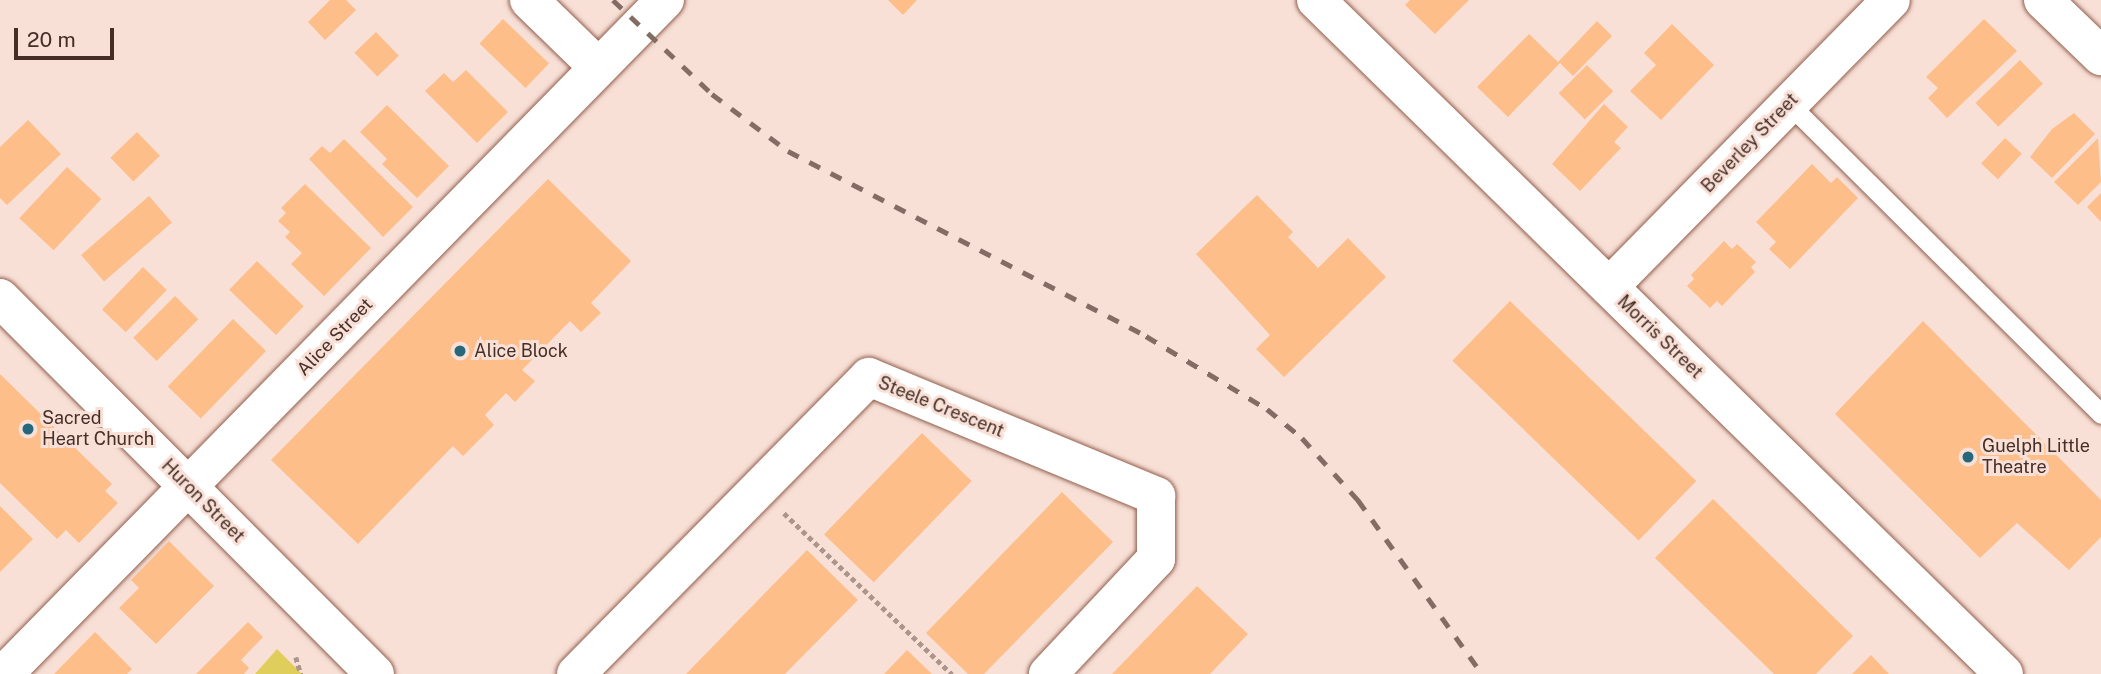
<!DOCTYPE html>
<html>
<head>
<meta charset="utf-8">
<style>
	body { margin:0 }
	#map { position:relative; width:2101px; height:674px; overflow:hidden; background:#f8e0d7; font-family:"Public Sans",sans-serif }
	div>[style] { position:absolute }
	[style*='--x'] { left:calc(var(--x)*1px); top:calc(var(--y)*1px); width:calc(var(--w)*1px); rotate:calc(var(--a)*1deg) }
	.green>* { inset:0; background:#e0ce5c }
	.building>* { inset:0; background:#febe8a; transform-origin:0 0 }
	.path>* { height:4.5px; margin-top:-2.25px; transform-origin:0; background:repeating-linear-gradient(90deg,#ac958c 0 5px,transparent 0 8.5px) }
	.roads { filter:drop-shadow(0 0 2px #925e4c) drop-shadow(0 0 2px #925e4c) }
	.lane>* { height:19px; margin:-9.5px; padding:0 9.5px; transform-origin:9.5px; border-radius:9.5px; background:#fff }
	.street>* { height:38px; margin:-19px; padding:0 19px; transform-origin:19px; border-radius:19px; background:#fff }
	.rail>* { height:5px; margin-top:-2.5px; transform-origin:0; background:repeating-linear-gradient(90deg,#836c64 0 12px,transparent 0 24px) }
	.dots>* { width:19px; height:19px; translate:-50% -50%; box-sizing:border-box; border:4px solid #f8e0d7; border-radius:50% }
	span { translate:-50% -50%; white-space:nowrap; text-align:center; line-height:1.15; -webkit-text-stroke:6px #f8e0d7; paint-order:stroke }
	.street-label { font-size:18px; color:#452e26 }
	.poi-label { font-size:18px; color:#452e26 }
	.left { translate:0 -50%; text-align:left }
	.scale { position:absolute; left:14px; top:28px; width:100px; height:32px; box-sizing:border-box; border:4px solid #452e26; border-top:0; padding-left:9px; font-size:21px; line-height:24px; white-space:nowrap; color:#452e26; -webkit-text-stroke:5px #f8e0d7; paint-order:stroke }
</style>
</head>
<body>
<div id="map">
	<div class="green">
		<div style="clip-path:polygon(277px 649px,302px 674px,255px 674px)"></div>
	</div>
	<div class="building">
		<div style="clip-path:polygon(330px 0,346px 0,356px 10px,325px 40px,308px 22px)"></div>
		<div style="clip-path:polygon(888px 0,917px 0,903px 15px)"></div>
		<div style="clip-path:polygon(1410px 0,1469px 0,1435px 34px,1405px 5px)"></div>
		<div style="left:503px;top:19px;width:64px;height:34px;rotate:44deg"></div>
		<div style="clip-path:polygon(1984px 19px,2017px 51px,1947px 118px,1928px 98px,1938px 88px,1926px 77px)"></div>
		<div style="clip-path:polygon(1597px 21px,1612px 36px,1573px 76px,1560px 63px,1508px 117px,1477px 87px,1529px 34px,1558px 62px)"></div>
		<div style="clip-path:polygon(1672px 24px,1714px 65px,1661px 120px,1630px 91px,1656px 65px,1644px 53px)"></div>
		<div style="left:376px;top:32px;width:33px;height:30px;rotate:46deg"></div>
		<div style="left:2020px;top:60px;width:33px;height:62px;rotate:46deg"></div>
		<div style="left:1587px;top:65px;width:37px;height:40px;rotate:45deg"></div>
		<div style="clip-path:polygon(466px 70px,508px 112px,477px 143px,425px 91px,444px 73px,453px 82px)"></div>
		<div style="clip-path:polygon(1604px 104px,1628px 127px,1614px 142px,1621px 148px,1580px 191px,1552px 164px)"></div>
		<div style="clip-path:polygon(387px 105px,449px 166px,417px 198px,382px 164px,387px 159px,360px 132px)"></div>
		<div style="clip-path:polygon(2074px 113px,2095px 134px,2052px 178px,2030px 157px,2052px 129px)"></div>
		<div style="clip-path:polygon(28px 120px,61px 154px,7px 205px,0 198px,0 147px)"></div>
		<div style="left:137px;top:132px;width:33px;height:37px;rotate:46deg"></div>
		<div style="left:2005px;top:138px;width:23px;height:35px;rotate:43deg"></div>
		<div style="clip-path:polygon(2098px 138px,2101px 182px,2078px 205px,2054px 182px)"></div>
		<div style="clip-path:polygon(344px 139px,413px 207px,383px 237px,309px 159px,322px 146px,330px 153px)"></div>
		<div style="clip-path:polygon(1812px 164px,1831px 183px,1837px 177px,1858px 198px,1790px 269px,1769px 249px,1776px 242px,1756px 222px)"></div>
		<div style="left:67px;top:167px;width:47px;height:70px;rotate:43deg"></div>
		<div style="clip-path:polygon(548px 179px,631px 261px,591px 303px,601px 313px,581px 332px,570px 321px,522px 370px,535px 381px,515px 402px,506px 393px,485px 415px,494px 425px,463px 456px,453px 446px,358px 544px,271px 460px)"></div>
		<div style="clip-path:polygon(305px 184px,371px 248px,324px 296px,291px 264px,302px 253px,285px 237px,290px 232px,278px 221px,286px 213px,281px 208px)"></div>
		<div style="clip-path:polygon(2101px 193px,2101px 222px,2087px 207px)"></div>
		<div style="clip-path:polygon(1257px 195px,1293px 232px,1288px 237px,1318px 268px,1348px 238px,1386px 277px,1284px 377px,1256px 349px,1270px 335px,1196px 254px)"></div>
		<div style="left:149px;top:196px;width:35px;height:90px;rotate:49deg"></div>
		<div style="clip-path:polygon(1724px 241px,1732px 249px,1737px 244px,1756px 262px,1751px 267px,1755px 272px,1722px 306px,1717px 301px,1710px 308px,1687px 286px,1694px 279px,1691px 275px)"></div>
		<div style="left:257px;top:261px;width:65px;height:40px;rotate:44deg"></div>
		<div style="left:143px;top:267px;width:33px;height:59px;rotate:44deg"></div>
		<div style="left:175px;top:296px;width:33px;height:59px;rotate:45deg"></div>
		<div style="left:1510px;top:301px;width:259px;height:83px;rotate:44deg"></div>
		<div style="left:233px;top:319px;width:46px;height:94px;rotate:44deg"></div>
		<div style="clip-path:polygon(1923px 321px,2101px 500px,2101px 537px,2069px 570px,2017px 523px,1980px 558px,1835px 414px)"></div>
		<div style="clip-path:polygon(0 374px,112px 484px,105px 491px,118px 503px,79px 543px,66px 530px,57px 539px,0 483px)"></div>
		<div style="left:922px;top:433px;width:69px;height:141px;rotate:44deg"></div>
		<div style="clip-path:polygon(1062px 492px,1113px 542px,984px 674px,968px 674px,926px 633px)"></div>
		<div style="clip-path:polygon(1713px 499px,1853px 636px,1816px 674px,1774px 674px,1655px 558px)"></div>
		<div style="clip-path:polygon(0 506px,33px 539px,0 572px)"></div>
		<div style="clip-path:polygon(169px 541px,214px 586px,156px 644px,119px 608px,139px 588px,131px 580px)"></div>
		<div style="clip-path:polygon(807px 550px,858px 600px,785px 674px,686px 674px)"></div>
		<div style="clip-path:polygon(1197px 586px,1248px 634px,1210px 674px,1112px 674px)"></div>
		<div style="clip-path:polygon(248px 622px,263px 637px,241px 660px,249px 668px,244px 674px,196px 674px)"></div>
		<div style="clip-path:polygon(95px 632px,132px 669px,127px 674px,54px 674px)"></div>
		<div style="clip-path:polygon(907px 650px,932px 674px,884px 674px)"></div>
		<div style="clip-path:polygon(1871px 655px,1889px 674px,1852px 674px)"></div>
	</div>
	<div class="path">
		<div style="--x:784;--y:513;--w:233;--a:43.8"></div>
		<div style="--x:296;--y:657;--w:18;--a:74"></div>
	</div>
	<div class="roads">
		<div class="lane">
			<div style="--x:1789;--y:104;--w:440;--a:44.8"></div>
		</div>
		<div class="street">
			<div style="--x:529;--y:0;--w:96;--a:44.2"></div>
			<div style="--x:1316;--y:0;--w:963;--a:44.41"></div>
			<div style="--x:2043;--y:0;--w:81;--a:44"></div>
			<div style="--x:1609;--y:287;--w:402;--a:-45.5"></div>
			<div style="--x:0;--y:298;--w:531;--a:45.08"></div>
			<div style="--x:4;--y:674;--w:944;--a:-45.56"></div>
			<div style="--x:576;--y:674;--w:417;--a:-45.4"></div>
			<div style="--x:869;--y:377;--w:311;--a:22.5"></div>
			<div style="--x:1156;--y:496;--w:63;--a:90"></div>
			<div style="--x:1156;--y:559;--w:158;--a:133.2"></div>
		</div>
	</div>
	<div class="rail">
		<div style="--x:613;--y:0;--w:137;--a:43.5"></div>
		<div style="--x:712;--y:94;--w:95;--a:36.9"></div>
		<div style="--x:788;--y:151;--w:403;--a:27.3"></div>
		<div style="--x:1146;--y:336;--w:141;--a:31.1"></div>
		<div style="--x:1267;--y:409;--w:45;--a:39.6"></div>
		<div style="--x:1302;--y:438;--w:84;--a:47.9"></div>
		<div style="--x:1358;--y:500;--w:214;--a:54.5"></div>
	</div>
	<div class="dots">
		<div style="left:460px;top:351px;background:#26687b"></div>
		<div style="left:28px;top:429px;background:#26687b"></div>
		<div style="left:1968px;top:457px;background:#26687b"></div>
	</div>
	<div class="street-label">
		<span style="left:1750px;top:143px;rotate:-46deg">Beverley Street</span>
		<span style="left:335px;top:337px;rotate:-46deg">Alice Street</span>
		<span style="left:1660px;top:337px;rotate:44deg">Morris Street</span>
		<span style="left:941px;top:407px;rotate:22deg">Steele Crescent</span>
		<span style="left:203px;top:501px;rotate:45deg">Huron Street</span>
	</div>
	<div class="poi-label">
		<span class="left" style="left:474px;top:351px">Alice Block</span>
		<span class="left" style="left:42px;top:429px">Sacred<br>Heart Church</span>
		<span class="left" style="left:1982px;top:457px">Guelph Little<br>Theatre</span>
	</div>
	<div class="scale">20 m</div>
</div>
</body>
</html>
